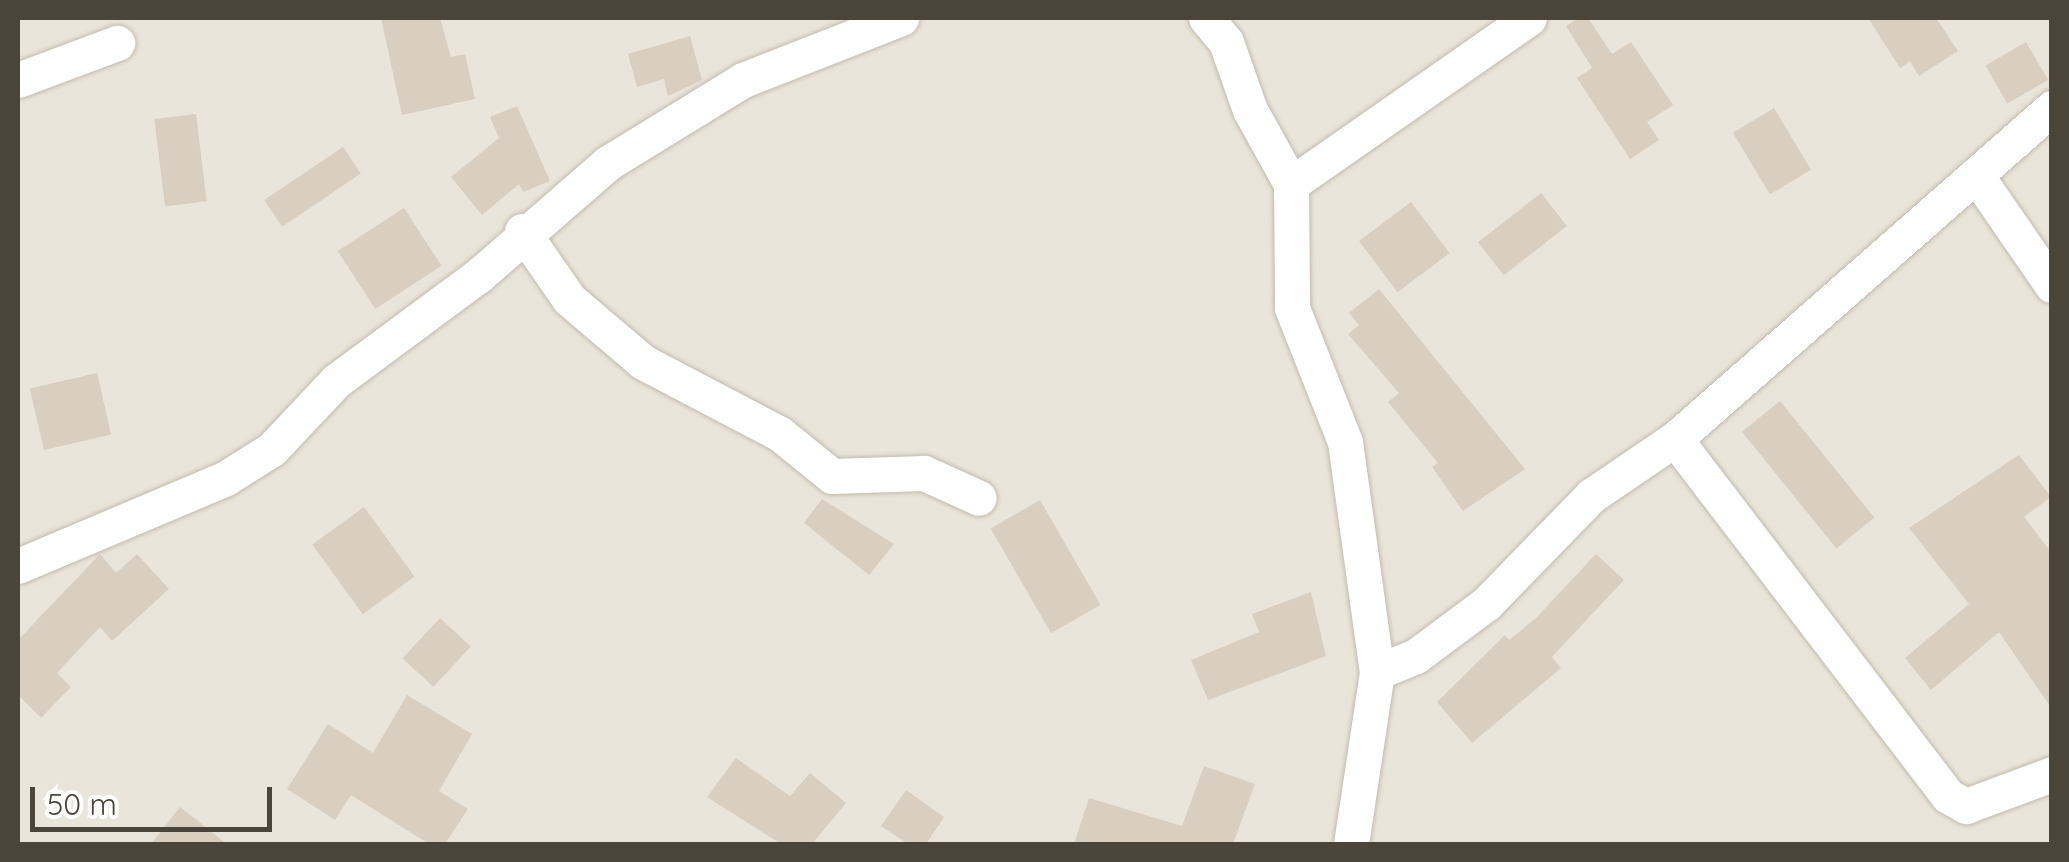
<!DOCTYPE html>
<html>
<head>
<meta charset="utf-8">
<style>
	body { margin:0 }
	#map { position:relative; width:2069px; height:862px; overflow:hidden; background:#f6f3ec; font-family:Quicksand,sans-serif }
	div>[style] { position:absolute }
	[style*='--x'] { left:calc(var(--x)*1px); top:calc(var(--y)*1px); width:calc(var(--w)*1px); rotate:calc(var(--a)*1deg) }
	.residential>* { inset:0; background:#eae5da; transform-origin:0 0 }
	.building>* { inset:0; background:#d8cfc1; transform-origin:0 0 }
	.roads { filter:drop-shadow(0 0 2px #c2bbae) drop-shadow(0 0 2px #c2bbae) }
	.minor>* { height:35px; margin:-17.5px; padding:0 17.5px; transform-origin:17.5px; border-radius:17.5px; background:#fff }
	span { translate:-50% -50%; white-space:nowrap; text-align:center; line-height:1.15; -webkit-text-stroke:8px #fff; paint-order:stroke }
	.frame { position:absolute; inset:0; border:20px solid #4b4439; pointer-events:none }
	.scale { position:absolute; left:30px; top:787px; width:242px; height:45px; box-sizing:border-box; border:5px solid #4b4439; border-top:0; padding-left:12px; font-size:30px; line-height:35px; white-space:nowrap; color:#4b4439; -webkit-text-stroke:8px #fff; paint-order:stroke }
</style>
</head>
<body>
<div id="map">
	<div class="residential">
		<div style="left:18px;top:18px;width:2033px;height:826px"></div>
	</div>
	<div class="building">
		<div style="clip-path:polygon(381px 18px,440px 18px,451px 57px,465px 54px,475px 99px,402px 115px)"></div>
		<div style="clip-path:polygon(1579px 18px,1588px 18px,1612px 54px,1631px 42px,1673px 105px,1647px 122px,1659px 140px,1630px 159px,1577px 78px,1592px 68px,1566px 26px)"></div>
		<div style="clip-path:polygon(1868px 18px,1936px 18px,1958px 51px,1919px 76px,1910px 61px,1900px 68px)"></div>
		<div style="clip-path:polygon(690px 36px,702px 80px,668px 96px,664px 79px,637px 87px,628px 54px)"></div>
		<div style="left:2026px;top:42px;width:44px;height:47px;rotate:60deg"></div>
		<div style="clip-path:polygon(517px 106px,550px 181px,523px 192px,519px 184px,482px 215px,451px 177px,499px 138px,490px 117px)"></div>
		<div style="left:1774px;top:108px;width:72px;height:48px;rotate:59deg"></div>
		<div style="left:196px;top:114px;width:88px;height:42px;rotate:83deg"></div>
		<div style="left:343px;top:147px;width:32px;height:95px;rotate:56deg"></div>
		<div style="left:1541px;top:193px;width:42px;height:80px;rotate:52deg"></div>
		<div style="left:1411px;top:202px;width:64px;height:65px;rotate:53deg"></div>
		<div style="left:404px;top:208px;width:69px;height:79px;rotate:57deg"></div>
		<div style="clip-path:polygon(1379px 289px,1525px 469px,1463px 511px,1432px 467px,1438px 463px,1388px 402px,1399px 393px,1348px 334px,1359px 325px,1349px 313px)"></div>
		<div style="left:97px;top:373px;width:63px;height:69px;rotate:77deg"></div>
		<div style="left:1780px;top:401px;width:150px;height:49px;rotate:51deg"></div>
		<div style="clip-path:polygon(2019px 455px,2051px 497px,2024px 517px,2052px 553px,2052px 709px,1999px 632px,1931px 690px,1905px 658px,1969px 604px,1909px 528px)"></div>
		<div style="clip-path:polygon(822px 499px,894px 544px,869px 575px,804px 523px)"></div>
		<div style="left:1040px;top:500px;width:121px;height:57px;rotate:60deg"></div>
		<div style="left:364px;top:507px;width:86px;height:64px;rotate:54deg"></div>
		<div style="clip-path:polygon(100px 554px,116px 573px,137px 554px,169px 589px,112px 641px,100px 627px,57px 673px,71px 687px,41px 718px,18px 695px,18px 640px)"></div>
		<div style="clip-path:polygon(1596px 554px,1624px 580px,1552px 657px,1561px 668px,1472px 743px,1437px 702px,1505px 635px,1509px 640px,1536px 618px)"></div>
		<div style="clip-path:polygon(1311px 592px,1326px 656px,1208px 700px,1191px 660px,1259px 632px,1252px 614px)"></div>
		<div style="left:440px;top:618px;width:42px;height:55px;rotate:43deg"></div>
		<div style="clip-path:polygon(407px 695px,472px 734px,439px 791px,468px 809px,445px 844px,429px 844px,351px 795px,335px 820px,287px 789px,328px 724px,373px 753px)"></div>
		<div style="clip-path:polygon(736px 758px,790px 796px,810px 773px,846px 803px,812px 844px,781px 844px,707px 797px)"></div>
		<div style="clip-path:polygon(1204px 766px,1255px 784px,1233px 844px,1074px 844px,1089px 798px,1182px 826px)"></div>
		<div style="clip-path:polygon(906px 790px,944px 817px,926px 844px,908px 844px,881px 826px)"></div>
		<div style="clip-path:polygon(180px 807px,227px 844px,151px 844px)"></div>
	</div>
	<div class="roads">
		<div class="minor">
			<div style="--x:1206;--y:18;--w:31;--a:50"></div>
			<div style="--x:1226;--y:42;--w:72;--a:70.6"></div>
			<div style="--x:1250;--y:110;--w:85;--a:61"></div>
			<div style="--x:1291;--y:184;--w:124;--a:89.5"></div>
			<div style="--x:1292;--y:308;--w:144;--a:68.4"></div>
			<div style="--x:1345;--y:442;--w:232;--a:82.1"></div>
			<div style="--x:1377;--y:672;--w:174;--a:98.6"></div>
			<div style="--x:18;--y:80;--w:106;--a:-20.5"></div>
			<div style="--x:1976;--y:175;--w:134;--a:55.4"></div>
			<div style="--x:1291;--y:184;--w:290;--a:-34.9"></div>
			<div style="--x:522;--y:231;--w:83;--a:55.3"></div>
			<div style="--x:569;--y:299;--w:97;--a:40.4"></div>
			<div style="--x:643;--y:362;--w:155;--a:27.7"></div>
			<div style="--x:780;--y:434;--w:67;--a:38.9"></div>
			<div style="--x:832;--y:476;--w:92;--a:-1.9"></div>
			<div style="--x:924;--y:473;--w:60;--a:24.4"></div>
			<div style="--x:1675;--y:439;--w:449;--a:52.6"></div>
			<div style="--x:1948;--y:796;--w:21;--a:29"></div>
			<div style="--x:1966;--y:806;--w:92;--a:-20.4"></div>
			<div style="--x:18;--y:566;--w:226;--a:-22.9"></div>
			<div style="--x:226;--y:478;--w:54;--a:-32.2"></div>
			<div style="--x:272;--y:449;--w:93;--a:-46.7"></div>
			<div style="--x:336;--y:381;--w:177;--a:-36.5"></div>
			<div style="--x:478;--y:276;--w:172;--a:-41"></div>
			<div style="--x:608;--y:163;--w:158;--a:-31.6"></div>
			<div style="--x:743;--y:80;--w:170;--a:-21.4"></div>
			<div style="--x:1377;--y:672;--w:42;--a:-22.3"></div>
			<div style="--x:1416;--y:656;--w:89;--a:-36.7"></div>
			<div style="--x:1487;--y:603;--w:149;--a:-45.8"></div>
			<div style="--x:1591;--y:496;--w:102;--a:-34.2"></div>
			<div style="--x:1675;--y:439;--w:502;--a:-41.28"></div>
		</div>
	</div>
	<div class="frame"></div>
	<div class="scale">50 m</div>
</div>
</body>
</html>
